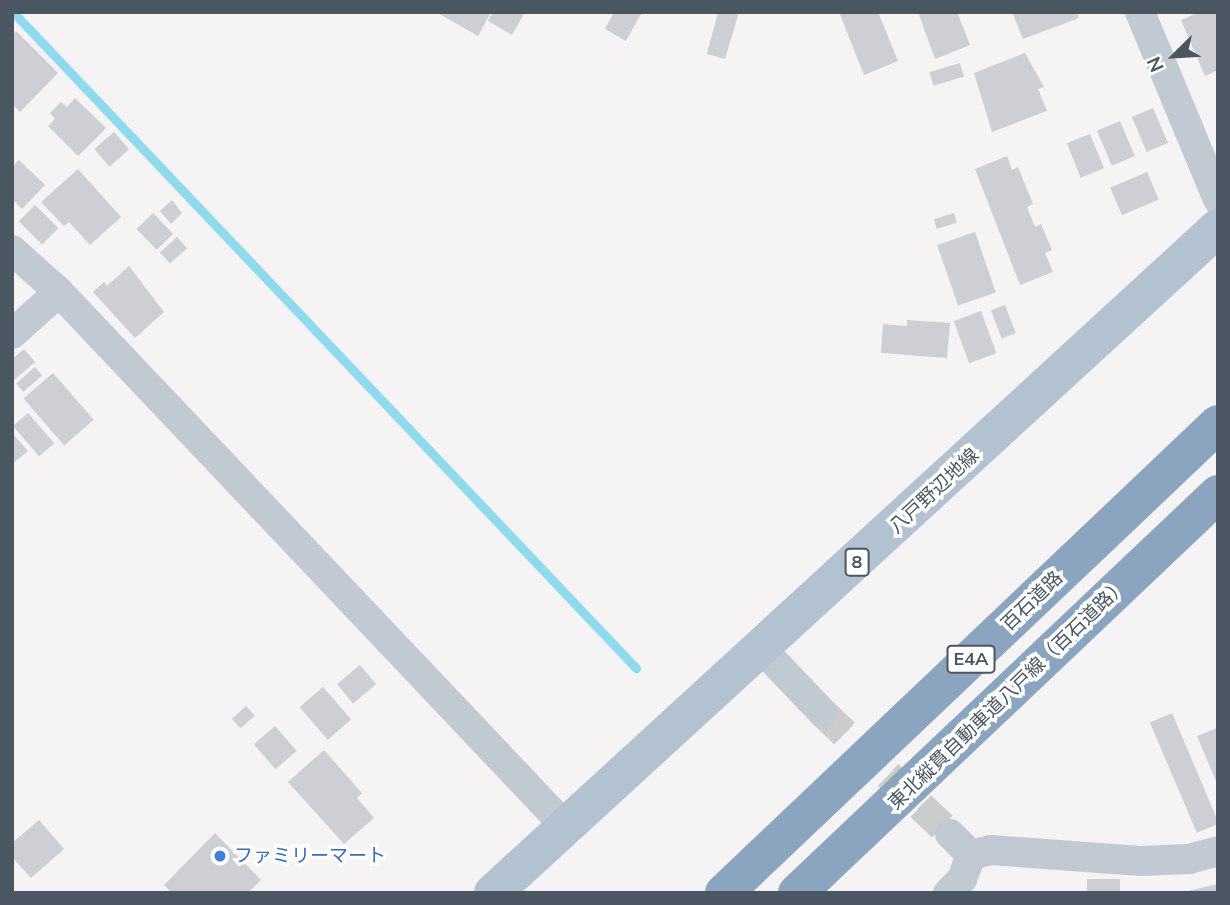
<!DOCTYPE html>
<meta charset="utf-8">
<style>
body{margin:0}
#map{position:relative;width:1230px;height:905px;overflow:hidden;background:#f5f3f3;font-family:Mulish,"Noto Sans JP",sans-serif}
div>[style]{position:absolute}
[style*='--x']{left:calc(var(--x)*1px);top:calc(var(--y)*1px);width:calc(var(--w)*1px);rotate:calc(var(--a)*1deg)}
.stream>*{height:9px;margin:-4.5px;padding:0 4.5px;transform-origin:4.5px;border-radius:4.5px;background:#90daee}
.building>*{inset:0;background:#cdcfd5;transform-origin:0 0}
.minor-tunnel>*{height:30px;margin-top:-15px;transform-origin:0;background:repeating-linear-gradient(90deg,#caccce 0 30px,transparent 0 45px)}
.minor>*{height:30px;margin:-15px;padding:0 15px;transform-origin:15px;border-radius:15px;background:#c1cad2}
.primary>*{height:38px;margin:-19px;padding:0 19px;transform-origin:19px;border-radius:19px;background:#b3c2d1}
.motorway>*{height:38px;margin:-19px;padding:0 19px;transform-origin:19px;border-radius:19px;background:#8ba5c1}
.dots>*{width:19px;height:19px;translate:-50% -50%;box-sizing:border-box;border:4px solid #fff;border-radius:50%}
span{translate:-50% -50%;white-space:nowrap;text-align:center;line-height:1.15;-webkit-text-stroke:7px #fff;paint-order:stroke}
.shield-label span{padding:2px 5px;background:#fff;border:2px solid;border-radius:5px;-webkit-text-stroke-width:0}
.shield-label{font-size:18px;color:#4a5661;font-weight:700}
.street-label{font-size:19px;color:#4a5661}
.shop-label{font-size:19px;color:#366cbe}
.left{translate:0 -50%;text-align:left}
.frame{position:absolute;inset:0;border:14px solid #4a5661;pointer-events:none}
.north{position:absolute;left:1139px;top:21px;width:70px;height:70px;-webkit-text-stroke:5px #fff;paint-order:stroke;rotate:246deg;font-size:19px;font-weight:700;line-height:28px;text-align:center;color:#4a5661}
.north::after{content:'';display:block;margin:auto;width:24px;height:32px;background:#4a5661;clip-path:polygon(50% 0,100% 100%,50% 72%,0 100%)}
</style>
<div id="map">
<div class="stream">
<i style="--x:13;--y:12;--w:905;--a:46.48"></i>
</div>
<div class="building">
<i style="clip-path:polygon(436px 12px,491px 12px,478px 36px)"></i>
<i style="clip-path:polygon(493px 12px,525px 12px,512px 35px,488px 21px)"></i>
<i style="clip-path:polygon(614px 12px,642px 12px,626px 41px,605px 29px)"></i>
<i style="clip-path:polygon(718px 12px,739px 12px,725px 59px,707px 54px)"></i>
<i style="clip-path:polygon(839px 12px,878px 12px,898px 61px,864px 75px)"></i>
<i style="clip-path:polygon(918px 12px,957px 12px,970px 45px,935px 59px)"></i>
<i style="clip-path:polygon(1012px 12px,1077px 12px,1079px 18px,1023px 39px)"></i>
<i style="clip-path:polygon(1200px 12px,1218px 12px,1218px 70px,1205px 76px,1181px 20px)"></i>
<i style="clip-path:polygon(16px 31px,58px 73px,20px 112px,12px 104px,12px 35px)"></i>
<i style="clip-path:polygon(1025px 53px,1044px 87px,1038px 89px,1047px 111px,992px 132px,974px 73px)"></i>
<i style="left:960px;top:63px;width:14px;height:32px;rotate:73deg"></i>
<i style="clip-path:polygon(75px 98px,106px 128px,78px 156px,48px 126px,55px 119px,50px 113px,61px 102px,67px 107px)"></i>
<i style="left:1153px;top:108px;width:38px;height:23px;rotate:67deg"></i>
<i style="left:1120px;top:121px;width:38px;height:25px;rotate:67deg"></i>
<i style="left:114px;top:132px;width:23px;height:26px;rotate:49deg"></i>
<i style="left:1090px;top:134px;width:37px;height:25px;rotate:68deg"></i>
<i style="clip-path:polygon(1007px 156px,1012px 170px,1018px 167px,1033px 204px,1027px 207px,1035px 227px,1041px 224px,1052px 250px,1045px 253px,1053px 272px,1020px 285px,975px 169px)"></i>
<i style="clip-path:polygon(19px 160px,45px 185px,22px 209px,12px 199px,12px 167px)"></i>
<i style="clip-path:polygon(78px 169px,121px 217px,90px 245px,69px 222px,64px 226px,41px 202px)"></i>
<i style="left:1147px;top:172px;width:30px;height:40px;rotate:67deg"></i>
<i style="clip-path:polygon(172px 200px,182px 213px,171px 224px,160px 211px)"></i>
<i style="left:35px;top:205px;width:33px;height:23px;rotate:45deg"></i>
<i style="left:153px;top:213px;width:29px;height:23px;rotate:46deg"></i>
<i style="left:954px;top:213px;width:10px;height:21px;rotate:73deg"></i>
<i style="left:975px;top:232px;width:64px;height:40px;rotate:71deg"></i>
<i style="left:177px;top:237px;width:15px;height:23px;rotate:48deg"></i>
<i style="clip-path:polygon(129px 266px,164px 312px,135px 338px,93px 292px,104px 282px,107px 286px)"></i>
<i style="left:1005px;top:305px;width:30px;height:15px;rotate:69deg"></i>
<i style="left:981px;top:311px;width:45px;height:29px;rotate:70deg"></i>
<i style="clip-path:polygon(907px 320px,950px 323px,947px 358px,881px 353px,883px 324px,907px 326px)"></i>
<i style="clip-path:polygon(24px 349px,35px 362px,12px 382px,12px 359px)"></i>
<i style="left:35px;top:367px;width:11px;height:25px;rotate:49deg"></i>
<i style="left:53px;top:373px;width:62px;height:39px;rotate:49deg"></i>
<i style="left:28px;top:413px;width:40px;height:20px;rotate:49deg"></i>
<i style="clip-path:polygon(12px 433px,28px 451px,12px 464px)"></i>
<i style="left:360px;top:665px;width:25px;height:30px;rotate:50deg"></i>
<i style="left:323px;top:687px;width:43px;height:31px;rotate:49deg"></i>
<i style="left:246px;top:706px;width:13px;height:19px;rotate:48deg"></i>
<i style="left:1172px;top:713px;width:120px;height:24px;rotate:67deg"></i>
<i style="left:275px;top:726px;width:33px;height:28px;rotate:49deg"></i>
<i style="clip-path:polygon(1217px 728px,1218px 730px,1218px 786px,1197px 736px)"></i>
<i style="clip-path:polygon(324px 750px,362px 793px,357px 798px,374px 818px,344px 844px,288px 782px)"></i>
<i style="clip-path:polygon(39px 820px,64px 849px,31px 878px,12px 857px,12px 843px)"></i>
<i style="clip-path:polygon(215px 833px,261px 880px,248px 893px,172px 893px,164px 885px)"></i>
<i style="left:1087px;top:879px;width:33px;height:14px"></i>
<i style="clip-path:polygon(1218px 884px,1218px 893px,1184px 893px,1183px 892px)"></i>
</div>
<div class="minor-tunnel">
<i style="--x:823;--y:713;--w:175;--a:43.6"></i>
</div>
<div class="minor">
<i style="--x:1140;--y:12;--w:203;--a:67.4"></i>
<i style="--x:12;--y:250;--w:63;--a:41.8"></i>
<i style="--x:59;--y:292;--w:737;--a:46.54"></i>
<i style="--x:12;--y:334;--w:63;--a:-41.8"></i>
<i style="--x:762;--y:649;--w:88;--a:46.4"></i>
<i style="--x:950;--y:834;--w:30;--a:45"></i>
<i style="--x:971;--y:855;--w:21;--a:-14"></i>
<i style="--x:991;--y:850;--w:150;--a:4.2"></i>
<i style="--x:1141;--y:861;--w:48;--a:-2.4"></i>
<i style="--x:1189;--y:859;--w:30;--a:-15"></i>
<i style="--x:948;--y:893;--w:20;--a:-45"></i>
<i style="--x:962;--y:879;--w:26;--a:-69"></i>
</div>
<div class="primary">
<i style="--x:493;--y:893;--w:984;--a:-42.53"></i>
</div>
<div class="motorway">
<i style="--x:724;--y:893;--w:681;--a:-43.51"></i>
<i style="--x:797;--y:893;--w:580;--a:-43.46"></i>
</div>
<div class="dots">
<i style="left:220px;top:856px;background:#3f7fe0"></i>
</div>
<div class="shield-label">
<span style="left:857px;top:562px">8</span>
<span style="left:971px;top:659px">E4A</span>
</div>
<div class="street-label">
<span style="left:934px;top:491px;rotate:-43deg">八戸野辺地線</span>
<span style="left:1032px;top:601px;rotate:-44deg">百石道路</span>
<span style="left:1008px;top:694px;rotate:-44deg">東北縦貫自動車道八戸線（百石道路）</span>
</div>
<div class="shop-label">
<span class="left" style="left:234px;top:856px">ファミリーマート</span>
</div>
<div class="frame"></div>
<div class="north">N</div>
</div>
